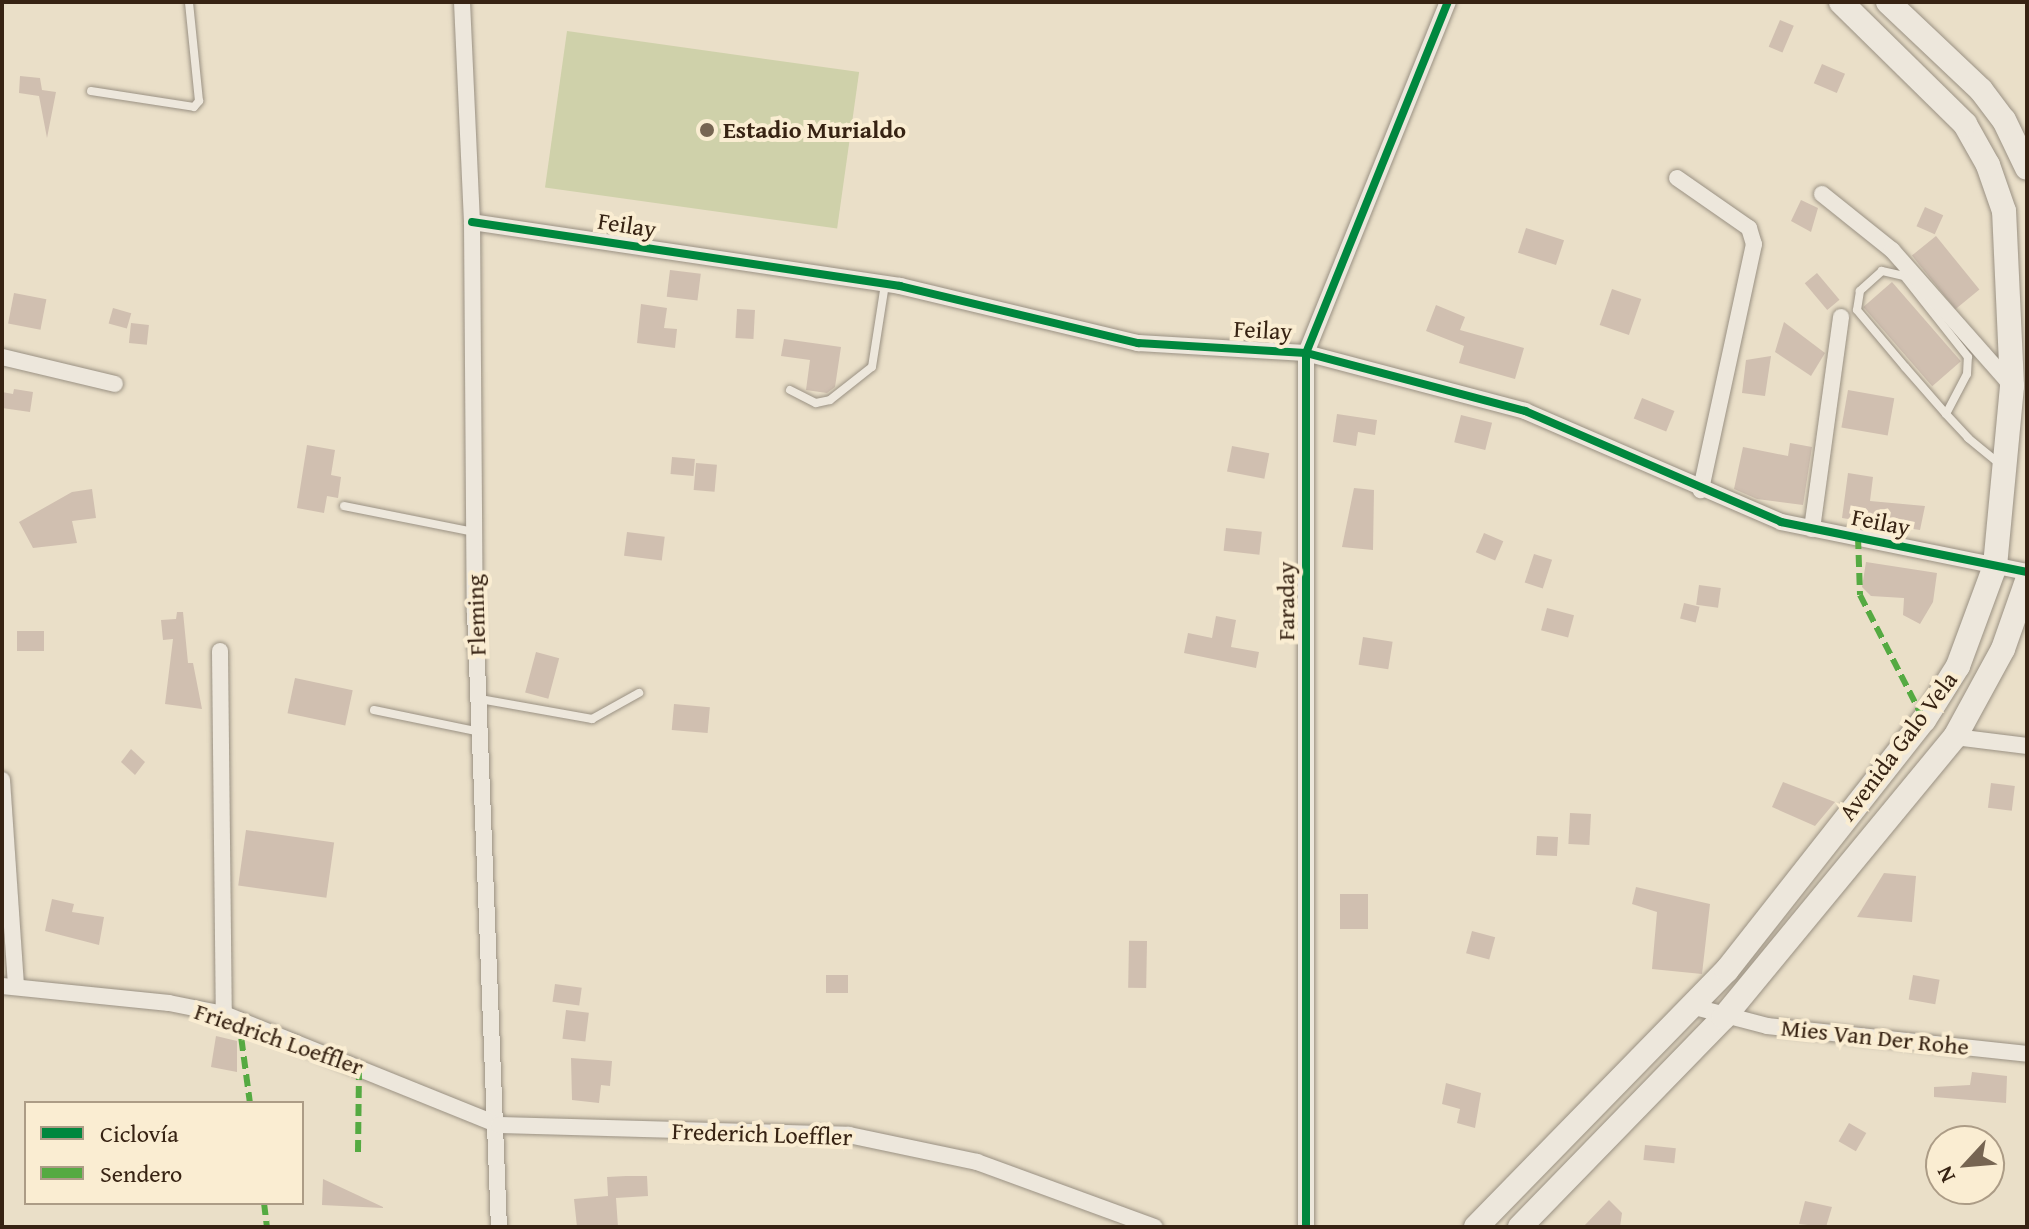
<!DOCTYPE html>
<meta charset="utf-8">
<style>
body{margin:0}
#map{position:relative;width:2029px;height:1229px;overflow:hidden;background:#eadfc8;font-family:"Gentium Book Plus",serif}
div>[style]{position:absolute}
[style*='--x']{left:calc(var(--x)*1px);top:calc(var(--y)*1px);width:calc(var(--w)*1px);rotate:calc(var(--a)*1deg)}
.green>*{inset:0;background:#cfd1aa;transform-origin:0 0}
.building>*{inset:0;background:#d0bfb0;transform-origin:0 0}
.roads{filter:drop-shadow(0 0 2px #9a9183) drop-shadow(0 0 2px #9a9183)}
.lane>*{height:8px;margin:-4px;padding:0 4px;transform-origin:4px;border-radius:4px;background:#ede7dc}
.street>*{height:16px;margin:-8px;padding:0 8px;transform-origin:8px;border-radius:8px;background:#ede7dc}
.secondary>*{height:24px;margin:-12px;padding:0 12px;transform-origin:12px;border-radius:12px;background:#ede7dc}
.quiet>*{height:6px;margin-top:-3px;transform-origin:0;background:repeating-linear-gradient(90deg,#55aa42 0 12px,transparent 0 18px)}
.cycleway>*{height:8px;margin:-4px;padding:0 4px;transform-origin:4px;border-radius:4px;background:#00873e}
.dots>*{width:22px;height:22px;translate:-50% -50%;box-sizing:border-box;border:4px solid #faedd2;border-radius:50%}
span{translate:-50% -50%;white-space:nowrap;text-align:center;line-height:1.15;-webkit-text-stroke:8px #faedd2;paint-order:stroke}
.poi-label{font-size:24px;color:#372313;font-weight:700}
.left{translate:0 -50%;text-align:left}
.street-label{font-size:24px;color:#372313}
.frame{position:absolute;inset:0;border:4px solid #372313;pointer-events:none}
.legend{position:absolute;left:24px;top:1101px;width:280px;height:104px;box-sizing:border-box;background:#faedd2;border:2px solid #ac9c86;margin:0;padding:10px 14px;list-style:none;font-size:24px;color:#372313}
.legend li{display:flex;align-items:center;gap:16px;height:40px}
.legend b{width:40px;border:2px solid #ac9c86}
.north{position:absolute;left:1925px;top:1125px;width:80px;height:80px;box-sizing:border-box;background:#faedd2;border:2px solid #ac9c86;border-radius:50%;rotate:244deg;font-size:22px;font-weight:700;line-height:32px;text-align:center;color:#372313}
.north::after{content:'';display:block;margin:auto;width:28px;height:36px;background:#766552;clip-path:polygon(50% 0,100% 100%,50% 72%,0 100%)}
</style>
<div id="map">
<div class="green">
<i style="left:567px;top:31px;width:295px;height:158px;rotate:8deg"></i>
</div>
<div class="building">
<i style="left:1780px;top:20px;width:15px;height:29px;rotate:23deg"></i>
<i style="left:1822px;top:64px;width:25px;height:21px;rotate:23deg"></i>
<i style="clip-path:polygon(20px 76px,40px 78px,42px 90px,56px 92px,47px 138px,39px 96px,19px 93px)"></i>
<i style="clip-path:polygon(1801px 200px,1818px 208px,1811px 232px,1791px 221px)"></i>
<i style="left:1925px;top:207px;width:20px;height:21px;rotate:24deg"></i>
<i style="left:1526px;top:228px;width:40px;height:26px;rotate:18deg"></i>
<i style="left:1936px;top:236px;width:69px;height:31px;rotate:51deg"></i>
<i style="left:670px;top:270px;width:31px;height:27px;rotate:7deg"></i>
<i style="left:1817px;top:273px;width:35px;height:16px;rotate:50deg"></i>
<i style="left:1892px;top:282px;width:105px;height:38px;rotate:49deg"></i>
<i style="left:1612px;top:289px;width:31px;height:38px;rotate:19deg"></i>
<i style="left:14px;top:293px;width:33px;height:31px;rotate:11deg"></i>
<i style="clip-path:polygon(641px 304px,667px 308px,664px 328px,677px 329px,675px 348px,637px 343px)"></i>
<i style="clip-path:polygon(1436px 305px,1465px 317px,1460px 330px,1524px 348px,1515px 379px,1459px 363px,1464px 346px,1426px 331px)"></i>
<i style="left:113px;top:308px;width:19px;height:16px;rotate:16deg"></i>
<i style="left:737px;top:309px;width:18px;height:29px;rotate:3deg"></i>
<i style="clip-path:polygon(1784px 322px,1825px 353px,1811px 376px,1775px 352px)"></i>
<i style="left:131px;top:323px;width:18px;height:20px;rotate:6deg"></i>
<i style="clip-path:polygon(784px 339px,841px 347px,835px 387px,827px 393px,806px 390px,810px 360px,781px 356px)"></i>
<i style="clip-path:polygon(1771px 356px,1765px 396px,1742px 393px,1746px 360px)"></i>
<i style="clip-path:polygon(14px 389px,33px 392px,30px 412px,2px 408px,2px 392px,13px 394px)"></i>
<i style="left:1848px;top:390px;width:47px;height:38px;rotate:10deg"></i>
<i style="left:1642px;top:398px;width:35px;height:22px;rotate:22deg"></i>
<i style="clip-path:polygon(1337px 414px,1377px 420px,1375px 435px,1358px 432px,1356px 446px,1333px 442px)"></i>
<i style="left:1461px;top:415px;width:32px;height:28px;rotate:14deg"></i>
<i style="clip-path:polygon(1790px 443px,1812px 447px,1803px 505px,1757px 499px,1734px 489px,1743px 447px,1788px 456px)"></i>
<i style="clip-path:polygon(307px 445px,335px 450px,331px 475px,341px 477px,338px 498px,327px 496px,324px 513px,297px 508px)"></i>
<i style="left:1232px;top:446px;width:38px;height:26px;rotate:11deg"></i>
<i style="left:672px;top:457px;width:23px;height:17px;rotate:5deg"></i>
<i style="left:696px;top:463px;width:21px;height:27px;rotate:5deg"></i>
<i style="clip-path:polygon(1848px 473px,1873px 477px,1870px 501px,1925px 506px,1920px 530px,1842px 518px)"></i>
<i style="clip-path:polygon(1354px 488px,1374px 490px,1373px 550px,1342px 547px)"></i>
<i style="clip-path:polygon(92px 489px,96px 518px,72px 521px,77px 543px,33px 548px,19px 522px,72px 492px)"></i>
<i style="left:1226px;top:528px;width:36px;height:23px;rotate:6deg"></i>
<i style="left:627px;top:532px;width:38px;height:24px;rotate:7deg"></i>
<i style="left:1484px;top:533px;width:21px;height:21px;rotate:23deg"></i>
<i style="left:1534px;top:554px;width:19px;height:30px;rotate:18deg"></i>
<i style="clip-path:polygon(1866px 562px,1937px 573px,1933px 602px,1920px 624px,1903px 615px,1904px 598px,1871px 596px,1862px 587px)"></i>
<i style="left:1699px;top:585px;width:22px;height:20px;rotate:8deg"></i>
<i style="left:1684px;top:603px;width:16px;height:16px;rotate:14deg"></i>
<i style="left:1547px;top:608px;width:28px;height:23px;rotate:15deg"></i>
<i style="clip-path:polygon(177px 612px,183px 612px,188px 663px,193px 663px,202px 709px,165px 704px,173px 639px,163px 640px,161px 620px,176px 619px)"></i>
<i style="clip-path:polygon(1216px 616px,1236px 620px,1231px 647px,1259px 652px,1256px 668px,1184px 653px,1188px 633px,1212px 638px)"></i>
<i style="left:17px;top:631px;width:27px;height:20px"></i>
<i style="left:1363px;top:637px;width:30px;height:28px;rotate:9deg"></i>
<i style="left:536px;top:652px;width:24px;height:42px;rotate:15deg"></i>
<i style="left:295px;top:678px;width:59px;height:36px;rotate:12deg"></i>
<i style="left:674px;top:704px;width:36px;height:26px;rotate:5deg"></i>
<i style="clip-path:polygon(131px 749px,145px 762px,135px 775px,121px 762px)"></i>
<i style="clip-path:polygon(1783px 782px,1835px 802px,1815px 826px,1772px 807px)"></i>
<i style="left:1991px;top:783px;width:24px;height:25px;rotate:7deg"></i>
<i style="left:1570px;top:813px;width:21px;height:31px;rotate:3deg"></i>
<i style="left:246px;top:830px;width:89px;height:56px;rotate:8deg"></i>
<i style="left:1537px;top:836px;width:21px;height:19px;rotate:3deg"></i>
<i style="clip-path:polygon(1884px 873px,1916px 876px,1912px 922px,1857px 917px)"></i>
<i style="clip-path:polygon(1636px 887px,1710px 904px,1702px 974px,1652px 969px,1657px 912px,1632px 904px)"></i>
<i style="left:1340px;top:894px;width:28px;height:35px"></i>
<i style="clip-path:polygon(52px 899px,74px 904px,72px 912px,104px 917px,99px 945px,45px 931px)"></i>
<i style="left:1472px;top:931px;width:24px;height:23px;rotate:15deg"></i>
<i style="left:1147px;top:941px;width:47px;height:18px;rotate:91deg"></i>
<i style="left:826px;top:975px;width:22px;height:18px"></i>
<i style="left:1913px;top:975px;width:27px;height:25px;rotate:10deg"></i>
<i style="left:555px;top:984px;width:27px;height:18px;rotate:8deg"></i>
<i style="left:566px;top:1010px;width:23px;height:29px;rotate:7deg"></i>
<i style="clip-path:polygon(216px 1036px,237px 1041px,237px 1072px,211px 1067px)"></i>
<i style="clip-path:polygon(571px 1058px,612px 1061px,610px 1086px,601px 1085px,599px 1103px,572px 1100px)"></i>
<i style="clip-path:polygon(1972px 1072px,2007px 1076px,2006px 1103px,1934px 1097px,1934px 1087px,1970px 1085px)"></i>
<i style="clip-path:polygon(1446px 1083px,1481px 1093px,1475px 1128px,1457px 1123px,1460px 1109px,1442px 1104px)"></i>
<i style="left:1849px;top:1123px;width:20px;height:21px;rotate:30deg"></i>
<i style="left:1645px;top:1145px;width:31px;height:15px;rotate:6deg"></i>
<i style="clip-path:polygon(626px 1176px,647px 1176px,648px 1196px,616px 1198px,618px 1227px,577px 1227px,574px 1199px,608px 1196px,607px 1177px)"></i>
<i style="clip-path:polygon(323px 1179px,383px 1207px,383px 1208px,322px 1205px)"></i>
<i style="clip-path:polygon(1609px 1200px,1622px 1213px,1620px 1227px,1583px 1227px)"></i>
<i style="clip-path:polygon(1805px 1201px,1832px 1207px,1826px 1227px,1799px 1224px)"></i>
</div>
<div class="roads">
<div class="lane">
<i style="--x:91;--y:91;--w:104;--a:8.8"></i>
<i style="--x:194;--y:107;--w:8;--a:-50"></i>
<i style="--x:199;--y:101;--w:100;--a:-95.8"></i>
<i style="--x:790;--y:390;--w:29;--a:27"></i>
<i style="--x:816;--y:403;--w:14;--a:-12"></i>
<i style="--x:830;--y:400;--w:53;--a:-38.2"></i>
<i style="--x:872;--y:367;--w:84;--a:-81.1"></i>
<i style="--x:1946;--y:414;--w:45;--a:-62.3"></i>
<i style="--x:1967;--y:374;--w:17;--a:-87"></i>
<i style="--x:1968;--y:357;--w:103;--a:-128.3"></i>
<i style="--x:1904;--y:276;--w:23;--a:-167"></i>
<i style="--x:1882;--y:271;--w:30;--a:138"></i>
<i style="--x:1860;--y:291;--w:19;--a:99"></i>
<i style="--x:1857;--y:310;--w:75;--a:49.9"></i>
<i style="--x:1905;--y:367;--w:62;--a:48.9"></i>
<i style="--x:1946;--y:414;--w:33;--a:47"></i>
<i style="--x:1968;--y:438;--w:43;--a:39.3"></i>
<i style="--x:344;--y:506;--w:133;--a:11.3"></i>
<i style="--x:480;--y:699;--w:114;--a:10.1"></i>
<i style="--x:592;--y:719;--w:54;--a:-29"></i>
<i style="--x:374;--y:710;--w:108;--a:11.7"></i>
</div>
<div class="street">
<i style="--x:462;--y:2;--w:220;--a:87.4"></i>
<i style="--x:472;--y:222;--w:390;--a:89.6"></i>
<i style="--x:475;--y:612;--w:615;--a:87.77"></i>
<i style="--x:1677;--y:178;--w:88;--a:34.8"></i>
<i style="--x:1749;--y:228;--w:17;--a:73"></i>
<i style="--x:1754;--y:244;--w:252;--a:102.2"></i>
<i style="--x:1822;--y:194;--w:90;--a:38.7"></i>
<i style="--x:1892;--y:250;--w:181;--a:48.6"></i>
<i style="--x:472;--y:222;--w:433;--a:8.5"></i>
<i style="--x:900;--y:286;--w:245;--a:13.5"></i>
<i style="--x:1138;--y:343;--w:168;--a:3.4"></i>
<i style="--x:1306;--y:353;--w:227;--a:14.8"></i>
<i style="--x:1525;--y:411;--w:279;--a:23.4"></i>
<i style="--x:1781;--y:522;--w:251;--a:11.5"></i>
<i style="--x:2;--y:357;--w:116;--a:13.4"></i>
<i style="--x:1812;--y:529;--w:214;--a:-82.2"></i>
<i style="--x:220;--y:651;--w:363;--a:89.4"></i>
<i style="--x:1955;--y:737;--w:73;--a:7.1"></i>
<i style="--x:2;--y:780;--w:207;--a:86.1"></i>
<i style="--x:2;--y:986;--w:168;--a:5.8"></i>
<i style="--x:169;--y:1003;--w:56;--a:11.3"></i>
<i style="--x:224;--y:1014;--w:297;--a:22"></i>
<i style="--x:499;--y:1125;--w:350;--a:1.6"></i>
<i style="--x:849;--y:1135;--w:131;--a:11.9"></i>
<i style="--x:977;--y:1162;--w:189;--a:20.1"></i>
<i style="--x:1691;--y:1006;--w:79;--a:14.7"></i>
<i style="--x:1767;--y:1026;--w:262;--a:6.1"></i>
<i style="--x:1306;--y:1227;--w:874;--a:-90"></i>
<i style="--x:1306;--y:353;--w:379;--a:-68"></i>
</div>
<div class="secondary">
<i style="--x:1888;--y:2;--w:128;--a:43.4"></i>
<i style="--x:1981;--y:90;--w:38;--a:53"></i>
<i style="--x:2004;--y:120;--w:53;--a:64.4"></i>
<i style="--x:1476;--y:1227;--w:359;--a:-45.7"></i>
<i style="--x:1727;--y:970;--w:318;--a:-51.8"></i>
<i style="--x:1924;--y:720;--w:64;--a:-57.8"></i>
<i style="--x:1958;--y:666;--w:107;--a:-69.7"></i>
<i style="--x:1995;--y:566;--w:181;--a:-84.6"></i>
<i style="--x:2012;--y:386;--w:175;--a:-92.6"></i>
<i style="--x:2004;--y:211;--w:49;--a:-109.2"></i>
<i style="--x:1988;--y:165;--w:47;--a:-119.3"></i>
<i style="--x:1965;--y:124;--w:174;--a:-135.5"></i>
<i style="--x:1520;--y:1227;--w:293;--a:-45.8"></i>
<i style="--x:1724;--y:1017;--w:363;--a:-50.5"></i>
<i style="--x:1955;--y:737;--w:100;--a:-61.4"></i>
<i style="--x:2003;--y:649;--w:72;--a:-70.6"></i>
</div>
</div>
<div class="quiet">
<i style="--x:1858;--y:537;--w:58;--a:88"></i>
<i style="--x:1860;--y:595;--w:140;--a:62.9"></i>
<i style="--x:239;--y:1021;--w:83;--a:82.4"></i>
<i style="--x:358;--y:1152;--w:86;--a:-89.3"></i>
<i style="--x:264;--y:1203;--w:24;--a:83"></i>
</div>
<div class="cycleway">
<i style="--x:472;--y:222;--w:433;--a:8.5"></i>
<i style="--x:900;--y:286;--w:245;--a:13.5"></i>
<i style="--x:1138;--y:343;--w:168;--a:3.4"></i>
<i style="--x:1306;--y:353;--w:227;--a:14.8"></i>
<i style="--x:1525;--y:411;--w:279;--a:23.4"></i>
<i style="--x:1781;--y:522;--w:251;--a:11.5"></i>
<i style="--x:1306;--y:1227;--w:874;--a:-90"></i>
<i style="--x:1306;--y:353;--w:379;--a:-68"></i>
</div>
<div class="dots">
<i style="left:707px;top:130px;background:#766552"></i>
</div>
<div class="poi-label">
<span class="left" style="left:723px;top:130px">Estadio Murialdo</span>
</div>
<div class="street-label">
<span style="left:627px;top:225px;rotate:9deg">Feilay</span>
<span style="left:1263px;top:330px;rotate:3deg">Feilay</span>
<span style="left:1881px;top:522px;rotate:11deg">Feilay</span>
<span style="left:1286px;top:601px;rotate:-90deg">Faraday</span>
<span style="left:476px;top:615px;rotate:-92deg">Fleming</span>
<span style="left:1898px;top:746px;rotate:-53deg">Avenida Galo Vela</span>
<span style="left:1875px;top:1037px;rotate:6deg">Mies Van Der Rohe</span>
<span style="left:279px;top:1039px;rotate:19deg">Friedrich Loeffler</span>
<span style="left:762px;top:1134px;rotate:2deg">Frederich Loeffler</span>
</div>
<div class="frame"></div>
<ul class="legend">
<li><b style="height:10px;background:#00873e"></b>Ciclovía</li>
<li><b style="height:10px;background:#55aa42"></b>Sendero</li>
</ul>
<div class="north">N</div>
</div>
